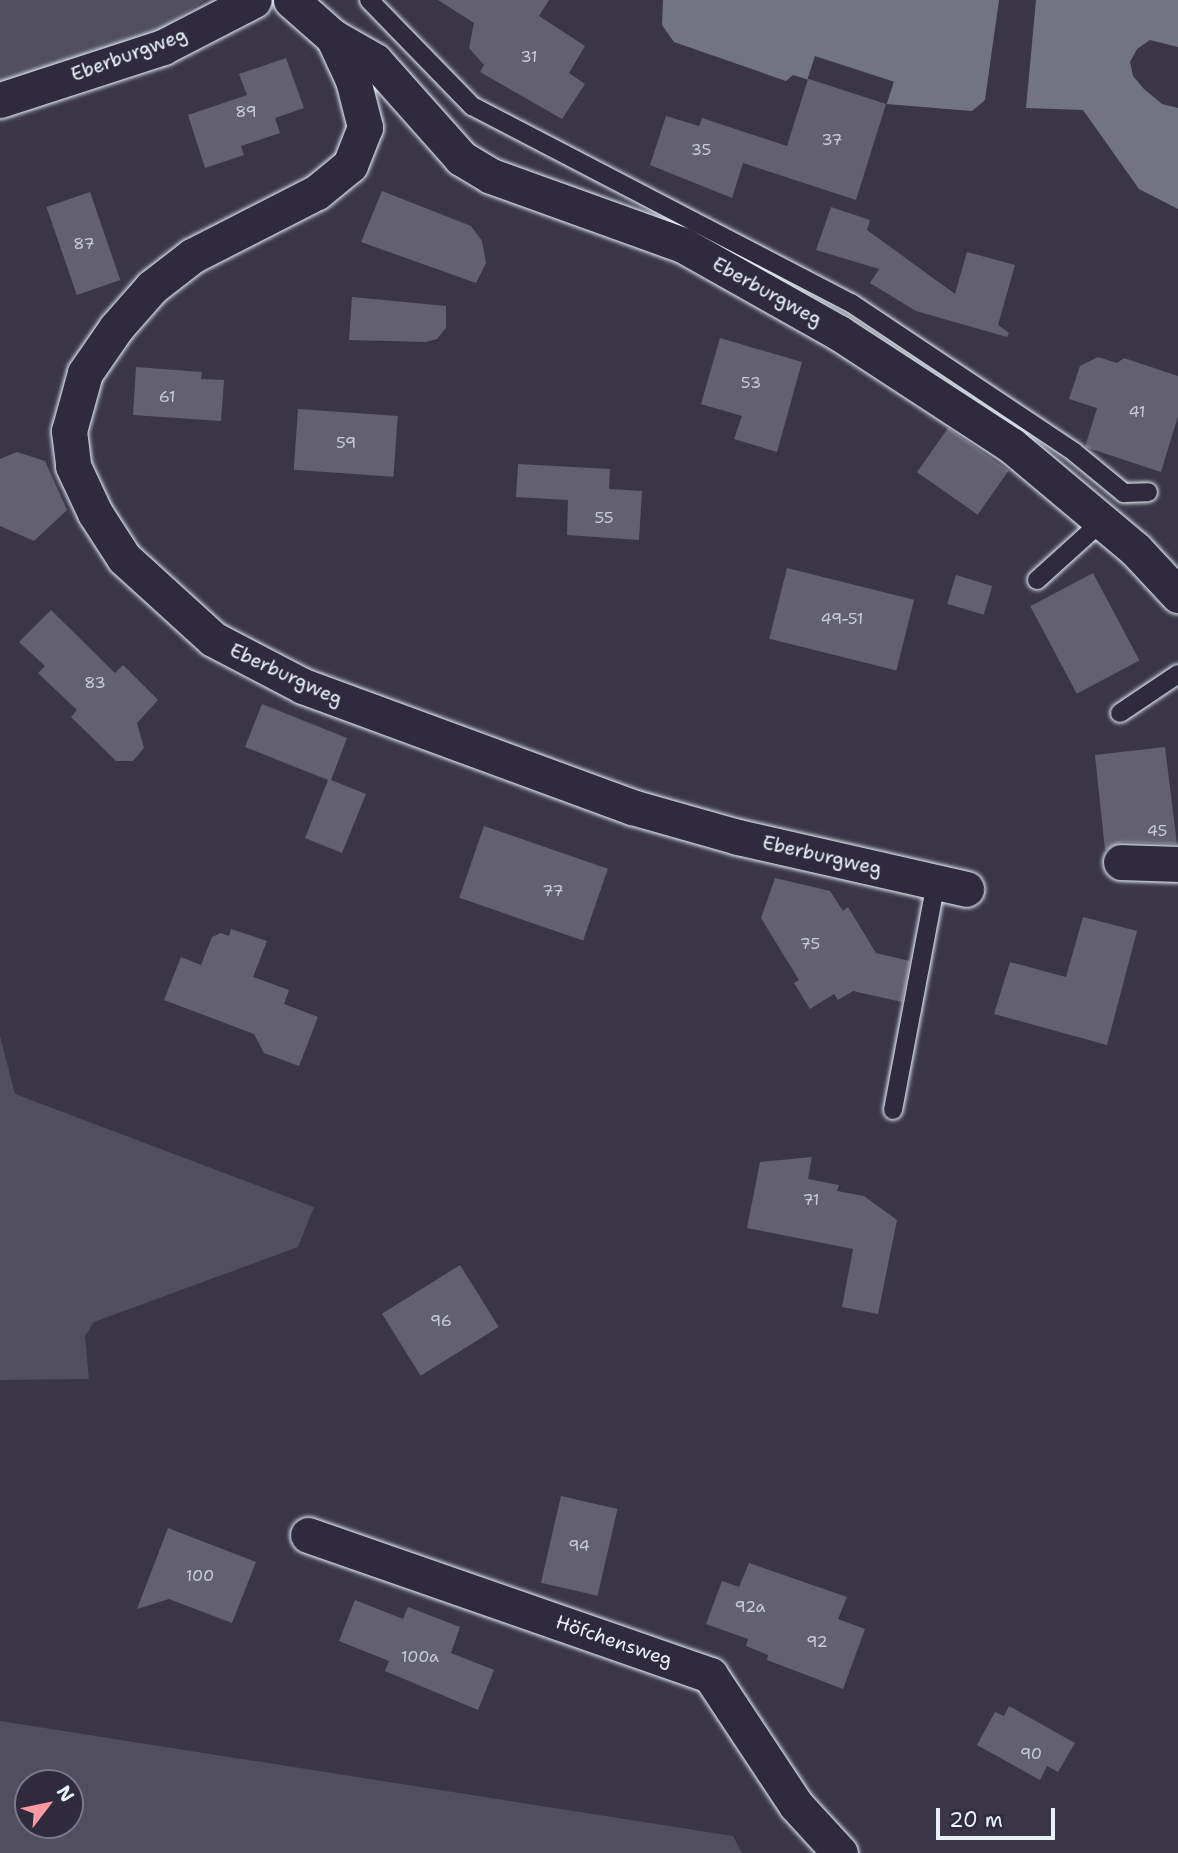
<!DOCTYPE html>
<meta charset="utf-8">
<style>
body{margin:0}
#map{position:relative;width:1178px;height:1853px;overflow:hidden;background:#3a3648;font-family:"Shantell Sans",sans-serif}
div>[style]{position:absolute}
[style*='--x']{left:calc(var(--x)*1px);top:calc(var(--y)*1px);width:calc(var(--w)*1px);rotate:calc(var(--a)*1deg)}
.green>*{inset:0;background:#504e5f}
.water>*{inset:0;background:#737482}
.pier>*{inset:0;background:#3a3648;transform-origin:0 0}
.building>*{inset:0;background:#636171;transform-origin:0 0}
.roads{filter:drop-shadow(0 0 2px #e8f1f8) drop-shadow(0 0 2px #e8f1f8)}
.lane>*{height:18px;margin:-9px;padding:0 9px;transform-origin:9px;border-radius:9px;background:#2f2a3d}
.street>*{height:35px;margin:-17.5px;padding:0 17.5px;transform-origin:17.5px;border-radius:17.5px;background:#2f2a3d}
span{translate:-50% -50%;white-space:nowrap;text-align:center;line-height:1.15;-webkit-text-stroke:6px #2f2a3d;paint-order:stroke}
.number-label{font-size:16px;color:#c7cdd6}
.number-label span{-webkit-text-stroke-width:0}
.street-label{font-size:19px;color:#e8f1f8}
.north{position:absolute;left:14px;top:1769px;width:70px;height:70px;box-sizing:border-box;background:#2f2a3d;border:2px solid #797a88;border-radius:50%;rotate:58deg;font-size:19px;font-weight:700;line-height:28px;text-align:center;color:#e8f1f8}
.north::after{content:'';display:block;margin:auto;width:24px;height:32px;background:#ff9aa2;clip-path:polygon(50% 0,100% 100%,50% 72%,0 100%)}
.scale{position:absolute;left:936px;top:1808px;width:119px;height:32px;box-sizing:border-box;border:4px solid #e8f1f8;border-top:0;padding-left:9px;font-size:21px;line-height:24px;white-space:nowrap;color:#e8f1f8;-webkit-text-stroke:5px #2f2a3d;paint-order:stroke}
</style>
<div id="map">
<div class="green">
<i style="clip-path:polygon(0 0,205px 0,166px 26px,0 98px)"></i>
<i style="clip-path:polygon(0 1036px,15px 1094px,314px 1207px,298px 1247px,94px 1322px,85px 1336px,89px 1379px,0 1380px)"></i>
<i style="clip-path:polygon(evenodd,0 1721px,733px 1836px,742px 1853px,0 1853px,0 1721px,28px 1783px,70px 1783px,70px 1825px,28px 1825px,28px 1783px)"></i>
</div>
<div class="water">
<i style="clip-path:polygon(663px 0,999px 0,985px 100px,972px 111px,886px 104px,793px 75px,786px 81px,674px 42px,662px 25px)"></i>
<i style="clip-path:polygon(1036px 0,1178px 0,1178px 47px,1150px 40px,1137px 49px,1130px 62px,1133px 76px,1144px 89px,1162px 104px,1178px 108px,1178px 209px,1139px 189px,1083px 110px,1026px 108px)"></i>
</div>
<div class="pier">
<i style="left:815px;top:56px;width:83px;height:24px;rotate:18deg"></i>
</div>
<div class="building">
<i style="clip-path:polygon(438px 0,549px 0,539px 16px,585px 46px,569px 73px,585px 84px,562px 119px,480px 72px,484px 65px,469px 48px,474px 23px)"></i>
<i style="clip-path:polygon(286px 58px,304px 108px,275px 118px,280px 133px,241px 146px,244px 155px,205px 168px,188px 115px,247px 95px,239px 74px)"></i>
<i style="clip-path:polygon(808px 79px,886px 104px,856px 200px,743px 163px,732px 198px,650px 165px,666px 116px,699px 126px,702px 118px,787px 146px)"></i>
<i style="clip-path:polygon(382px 191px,471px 226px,482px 241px,486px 263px,476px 283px,361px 242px)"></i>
<i style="left:90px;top:192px;width:93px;height:46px;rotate:71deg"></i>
<i style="clip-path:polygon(831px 207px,870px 220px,867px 230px,955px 294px,967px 252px,1015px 265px,998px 325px,1009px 333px,1007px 337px,916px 311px,870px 283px,879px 269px,816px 250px)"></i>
<i style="clip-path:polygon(352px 297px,446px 306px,446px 328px,437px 339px,426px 342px,349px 340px)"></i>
<i style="clip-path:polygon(720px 338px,802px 362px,777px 452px,734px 439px,742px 416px,701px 404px)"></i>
<i style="clip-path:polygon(1098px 357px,1117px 363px,1124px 358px,1178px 376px,1178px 416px,1161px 472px,1085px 447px,1097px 408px,1069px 399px,1080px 366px)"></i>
<i style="clip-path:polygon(136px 367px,202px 372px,201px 379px,224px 380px,221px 421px,133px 415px)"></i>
<i style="left:298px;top:409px;width:100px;height:61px;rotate:4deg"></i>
<i style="left:948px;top:428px;width:74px;height:54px;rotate:35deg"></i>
<i style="clip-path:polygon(17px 452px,45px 461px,67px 510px,34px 541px,0 526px,0 459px)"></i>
<i style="clip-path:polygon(518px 464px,610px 469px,609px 489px,642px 491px,639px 540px,567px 535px,568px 500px,516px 497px)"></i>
<i style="left:787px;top:568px;width:131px;height:73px;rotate:14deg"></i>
<i style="left:1093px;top:573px;width:99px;height:71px;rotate:62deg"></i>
<i style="left:956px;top:575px;width:38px;height:30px;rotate:17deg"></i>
<i style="clip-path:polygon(51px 610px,115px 673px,123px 665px,158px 700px,137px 723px,144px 748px,133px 761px,116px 761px,71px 717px,77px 710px,38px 673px,45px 666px,19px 642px)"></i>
<i style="clip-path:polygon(262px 704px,347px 738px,331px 780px,366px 794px,342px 853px,305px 838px,328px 780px,245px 747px)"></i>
<i style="clip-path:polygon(1165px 747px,1177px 844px,1122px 842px,1105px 850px,1095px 755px)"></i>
<i style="left:484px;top:826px;width:131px;height:76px;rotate:19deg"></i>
<i style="clip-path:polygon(775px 878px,830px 891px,843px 911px,848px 907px,876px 953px,910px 961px,902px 1002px,853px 991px,838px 1000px,834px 994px,810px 1009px,794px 983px,799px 980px,761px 918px)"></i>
<i style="clip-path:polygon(1083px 917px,1137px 931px,1107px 1045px,994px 1014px,1010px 962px,1066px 977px)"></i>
<i style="clip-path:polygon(231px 929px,267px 941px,253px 977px,289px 990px,284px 1004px,318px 1017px,299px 1066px,264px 1053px,254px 1034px,164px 1000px,181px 957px,201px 965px,212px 937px,221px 933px,229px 936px)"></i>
<i style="clip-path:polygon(812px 1157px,808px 1179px,839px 1185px,837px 1191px,864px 1196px,897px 1220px,878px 1314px,842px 1307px,853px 1249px,747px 1228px,760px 1162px)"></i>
<i style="left:460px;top:1265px;width:73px;height:92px;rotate:58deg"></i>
<i style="left:561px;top:1496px;width:58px;height:89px;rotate:13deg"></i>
<i style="clip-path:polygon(168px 1528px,256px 1562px,232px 1623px,169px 1599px,137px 1609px)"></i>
<i style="clip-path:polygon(749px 1563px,847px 1597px,838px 1619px,865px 1629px,843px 1689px,767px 1660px,768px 1655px,746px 1646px,748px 1639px,706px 1624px,722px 1581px,739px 1587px)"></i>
<i style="clip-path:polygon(355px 1600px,403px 1619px,408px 1607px,460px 1627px,451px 1653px,494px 1670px,478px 1710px,385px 1671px,389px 1661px,339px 1641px)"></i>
<i style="clip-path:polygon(1009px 1706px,1075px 1743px,1058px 1772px,1047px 1766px,1040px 1780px,977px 1745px,995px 1712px,1004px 1716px)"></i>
</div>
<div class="roads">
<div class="lane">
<i style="--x:369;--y:0;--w:148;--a:45.8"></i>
<i style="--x:472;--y:106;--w:427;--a:27.5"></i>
<i style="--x:851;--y:303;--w:268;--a:33.7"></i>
<i style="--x:1074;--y:452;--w:65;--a:39.4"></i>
<i style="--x:1124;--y:493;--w:24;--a:-2"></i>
<i style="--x:1037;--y:580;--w:85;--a:-42.1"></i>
<i style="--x:1120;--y:713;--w:70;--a:-33.9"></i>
<i style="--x:893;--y:1110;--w:232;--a:-79.3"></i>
</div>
<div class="street">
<i style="--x:291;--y:0;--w:56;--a:41.4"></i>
<i style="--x:333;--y:37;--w:47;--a:65.1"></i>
<i style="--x:353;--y:80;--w:49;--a:75.7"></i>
<i style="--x:365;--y:127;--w:41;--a:111.5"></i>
<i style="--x:350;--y:165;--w:43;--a:140.7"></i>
<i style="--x:317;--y:192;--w:140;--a:152.9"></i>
<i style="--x:192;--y:256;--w:51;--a:142.2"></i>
<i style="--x:152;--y:287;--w:55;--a:131.3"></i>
<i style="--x:116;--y:328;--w:55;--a:124.6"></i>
<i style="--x:85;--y:373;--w:60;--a:105.4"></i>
<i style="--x:69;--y:431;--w:35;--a:83"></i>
<i style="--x:73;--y:466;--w:52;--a:64.9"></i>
<i style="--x:95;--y:513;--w:54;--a:57.2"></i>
<i style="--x:124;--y:558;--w:120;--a:42.3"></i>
<i style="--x:213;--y:639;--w:102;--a:27.6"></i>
<i style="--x:303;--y:686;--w:351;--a:20.2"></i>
<i style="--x:632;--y:807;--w:110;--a:15.8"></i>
<i style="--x:738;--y:837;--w:234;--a:12.8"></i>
<i style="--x:333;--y:37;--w:48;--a:29.7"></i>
<i style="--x:375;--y:61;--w:130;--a:48.4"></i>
<i style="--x:461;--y:158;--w:35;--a:31"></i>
<i style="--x:491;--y:176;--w:204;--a:19.8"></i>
<i style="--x:683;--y:245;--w:179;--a:29.4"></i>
<i style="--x:839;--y:333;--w:205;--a:33.1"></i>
<i style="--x:1011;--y:445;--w:163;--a:40"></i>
<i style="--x:1136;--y:550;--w:62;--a:47"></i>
<i style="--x:0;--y:100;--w:171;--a:-18"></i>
<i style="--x:163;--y:47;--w:102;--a:-27.3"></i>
<i style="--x:1121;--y:862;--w:57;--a:2"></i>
<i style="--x:308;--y:1535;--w:426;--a:19.2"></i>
<i style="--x:710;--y:1675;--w:156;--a:56.5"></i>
<i style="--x:796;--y:1805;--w:65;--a:47.5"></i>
</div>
</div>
<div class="number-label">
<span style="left:529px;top:57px">31</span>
<span style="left:246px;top:112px">89</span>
<span style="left:832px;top:140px">37</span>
<span style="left:701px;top:150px">35</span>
<span style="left:84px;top:244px">87</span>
<span style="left:751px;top:383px">53</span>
<span style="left:167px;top:397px">61</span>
<span style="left:1137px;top:412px">41</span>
<span style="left:346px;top:443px">59</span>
<span style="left:604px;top:518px">55</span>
<span style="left:842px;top:619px">49-51</span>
<span style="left:95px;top:683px">83</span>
<span style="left:1157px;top:831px">45</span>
<span style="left:553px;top:891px">77</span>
<span style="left:810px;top:944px">75</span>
<span style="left:811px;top:1200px">71</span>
<span style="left:441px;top:1321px">96</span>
<span style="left:579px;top:1546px">94</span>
<span style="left:200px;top:1576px">100</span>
<span style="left:750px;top:1607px">92a</span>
<span style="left:817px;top:1642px">92</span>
<span style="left:420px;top:1657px">100a</span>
<span style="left:1031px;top:1754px">90</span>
</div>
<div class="street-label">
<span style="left:129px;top:55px;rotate:-20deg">Eberburgweg</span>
<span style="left:767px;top:292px;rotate:29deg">Eberburgweg</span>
<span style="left:286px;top:675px;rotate:25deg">Eberburgweg</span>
<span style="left:822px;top:856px;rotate:13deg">Eberburgweg</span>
<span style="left:614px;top:1641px;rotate:19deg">Höfchensweg</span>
</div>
<div class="north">N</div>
<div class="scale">20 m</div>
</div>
